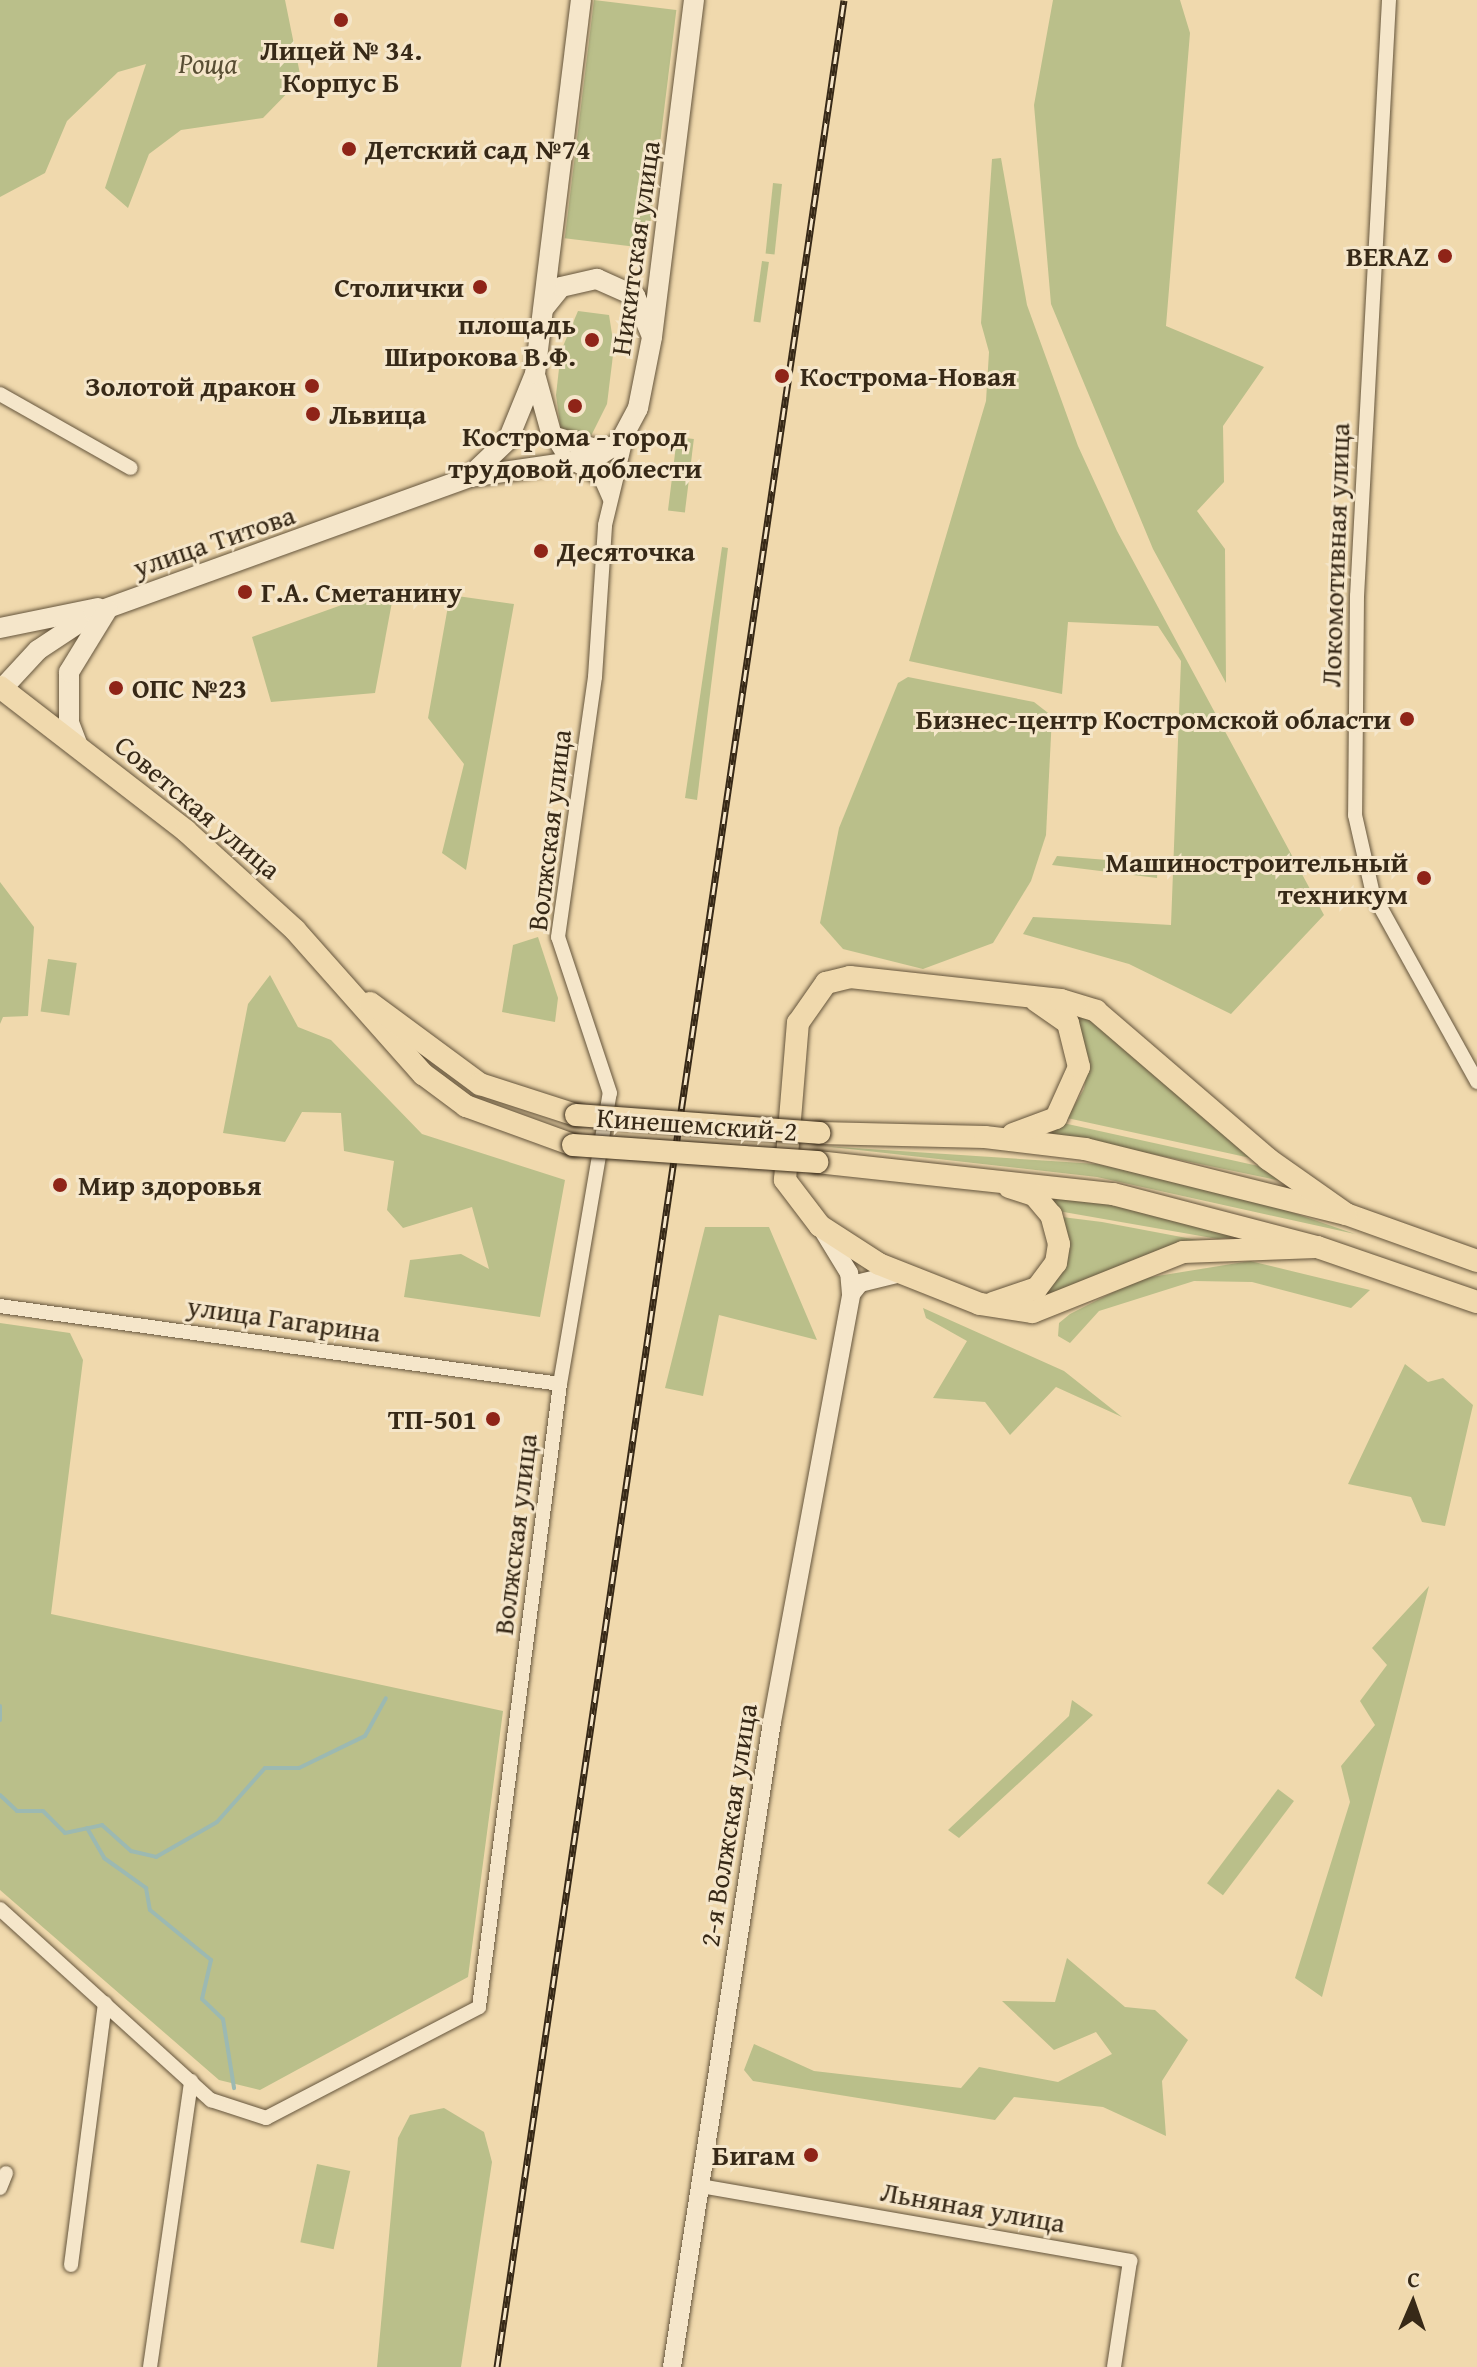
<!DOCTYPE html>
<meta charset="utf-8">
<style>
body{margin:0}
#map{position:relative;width:1477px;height:2367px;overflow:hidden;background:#f0d9ad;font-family:"Gentium Book Plus",serif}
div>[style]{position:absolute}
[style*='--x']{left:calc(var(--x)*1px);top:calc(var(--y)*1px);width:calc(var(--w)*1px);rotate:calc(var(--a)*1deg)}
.green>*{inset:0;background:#babf8a;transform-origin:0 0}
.stream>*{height:4px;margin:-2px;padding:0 2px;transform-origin:2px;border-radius:2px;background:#9cb9b2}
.roads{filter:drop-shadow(0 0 2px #65553c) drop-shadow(0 0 2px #65553c)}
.minor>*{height:14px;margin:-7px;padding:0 7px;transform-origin:7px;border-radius:7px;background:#f5e6ca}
.tertiary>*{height:18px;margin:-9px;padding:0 9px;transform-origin:9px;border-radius:9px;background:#f5e6ca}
.secondary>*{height:20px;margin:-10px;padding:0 10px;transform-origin:10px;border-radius:10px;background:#f5e6ca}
.primary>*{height:22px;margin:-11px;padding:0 11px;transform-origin:11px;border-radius:11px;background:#f0d9ad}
.rail>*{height:7px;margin-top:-3.5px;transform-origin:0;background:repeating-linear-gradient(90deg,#f5e6ca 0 12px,#372917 0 24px);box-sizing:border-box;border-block:2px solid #372917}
.bridges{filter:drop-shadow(0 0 2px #372917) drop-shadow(0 0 2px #372917)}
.primary-bridge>*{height:22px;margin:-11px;padding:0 11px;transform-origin:11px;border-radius:11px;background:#f0d9ad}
.dots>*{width:22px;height:22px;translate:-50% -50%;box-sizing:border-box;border:4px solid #f5e6ca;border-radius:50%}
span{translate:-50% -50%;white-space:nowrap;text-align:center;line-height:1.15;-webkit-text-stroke:6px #f5e6ca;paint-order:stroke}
.poi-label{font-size:28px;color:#372917;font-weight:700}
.left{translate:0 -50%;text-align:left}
.right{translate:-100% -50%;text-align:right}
.park-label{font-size:28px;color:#584e34;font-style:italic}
.street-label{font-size:28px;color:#372917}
.north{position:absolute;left:1373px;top:2263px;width:80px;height:80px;-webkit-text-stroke:6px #f5e6ca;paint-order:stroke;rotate:2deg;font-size:22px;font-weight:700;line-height:32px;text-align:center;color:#372917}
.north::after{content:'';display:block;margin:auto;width:28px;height:36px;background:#372917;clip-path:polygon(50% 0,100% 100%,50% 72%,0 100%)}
</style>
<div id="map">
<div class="green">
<i style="clip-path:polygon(0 0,285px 0,301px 79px,263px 118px,181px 130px,149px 154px,128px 208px,105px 188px,146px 64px,118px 72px,67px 121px,45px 173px,0 197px)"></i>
<i style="left:594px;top:0;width:83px;height:240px;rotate:7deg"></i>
<i style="clip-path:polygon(1053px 0,1180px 0,1190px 33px,1166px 326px,1264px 367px,1223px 426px,1224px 482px,1197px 511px,1225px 549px,1226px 683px,1153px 549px,1051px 304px,1034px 105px)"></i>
<i style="clip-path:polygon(1001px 158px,1027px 305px,1078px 446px,1117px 531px,1324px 915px,1231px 1014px,1129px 964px,1023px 934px,1033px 917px,1171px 925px,1181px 661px,1158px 626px,1068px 622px,1062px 694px,909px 661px,986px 401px,989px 352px,981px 323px,992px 159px)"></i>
<i style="left:773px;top:183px;width:9px;height:71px;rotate:6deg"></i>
<i style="left:762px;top:261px;width:7px;height:61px;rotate:8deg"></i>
<i style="clip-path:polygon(578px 311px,609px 315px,614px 347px,607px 404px,590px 438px,561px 432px,556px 395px,561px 351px)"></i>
<i style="left:677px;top:437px;width:17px;height:74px;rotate:7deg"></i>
<i style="clip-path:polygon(722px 547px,728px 548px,697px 800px,685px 798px)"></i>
<i style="clip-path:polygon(395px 586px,375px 693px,271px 702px,252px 637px)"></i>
<i style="clip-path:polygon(450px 595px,514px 604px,466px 870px,442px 853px,464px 764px,428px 718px)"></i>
<i style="clip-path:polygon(908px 677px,1034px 702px,1052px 716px,1046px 835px,1031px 881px,993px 943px,923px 969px,843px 949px,820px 923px,839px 828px,898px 683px)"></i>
<i style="clip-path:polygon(1057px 856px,1158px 864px,1157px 878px,1052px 865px)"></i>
<i style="clip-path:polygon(0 882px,34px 927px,28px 1016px,3px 1017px,0 1024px)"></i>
<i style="clip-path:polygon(538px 937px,558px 998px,555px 1022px,502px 1012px,513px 945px)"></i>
<i style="left:48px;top:959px;width:29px;height:53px;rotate:8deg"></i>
<i style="clip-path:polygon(270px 975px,298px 1027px,331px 1040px,422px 1134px,565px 1180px,540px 1317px,404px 1297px,410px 1260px,461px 1254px,489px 1269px,472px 1207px,403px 1228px,387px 1210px,394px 1161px,344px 1151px,341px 1113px,302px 1112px,285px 1142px,223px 1133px,248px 1004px)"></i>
<i style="clip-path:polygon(1069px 1009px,1091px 1017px,1255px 1159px,1067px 1118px,1084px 1089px,1089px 1059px)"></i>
<i style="clip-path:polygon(1063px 1123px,1263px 1167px,1281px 1181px,1051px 1133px)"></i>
<i style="clip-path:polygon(823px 1146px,1097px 1164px,1253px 1199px,1355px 1234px,1097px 1177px)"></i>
<i style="clip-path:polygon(1046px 1191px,1253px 1234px,1218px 1239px,1058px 1211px)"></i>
<i style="clip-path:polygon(1062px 1217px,1102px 1222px,1208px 1242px,1031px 1302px)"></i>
<i style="clip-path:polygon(705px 1227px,769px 1227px,817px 1340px,719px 1315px,703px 1396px,665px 1388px)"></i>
<i style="clip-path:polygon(1250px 1261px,1370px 1290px,1351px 1308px,1252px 1282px,1194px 1281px,1099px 1311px,1070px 1343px,1058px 1336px,1059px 1323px,1070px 1314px,1139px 1279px)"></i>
<i style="clip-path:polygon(923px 1308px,1064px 1371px,1122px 1417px,1056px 1387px,1010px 1435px,985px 1402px,933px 1398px,967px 1341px,926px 1318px)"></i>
<i style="clip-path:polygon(0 1323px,70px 1333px,83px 1360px,51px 1614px,503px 1711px,468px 1977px,260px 2090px,219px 2080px,0 1890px)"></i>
<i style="clip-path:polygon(1405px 1364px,1428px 1382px,1443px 1378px,1473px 1405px,1445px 1526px,1422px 1522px,1411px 1497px,1348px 1484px)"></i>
<i style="clip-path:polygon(1429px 1586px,1393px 1726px,1322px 1997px,1295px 1978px,1350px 1802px,1341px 1766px,1375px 1725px,1360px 1701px,1387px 1665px,1372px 1648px)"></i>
<i style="clip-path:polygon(1072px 1700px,1093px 1715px,959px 1838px,948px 1830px,1069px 1716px)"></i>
<i style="left:1278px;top:1789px;width:20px;height:118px;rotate:37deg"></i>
<i style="clip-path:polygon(1067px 1958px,1125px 2007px,1155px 2010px,1188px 2040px,1162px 2081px,1166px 2136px,1103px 2107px,1014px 2097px,995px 2120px,753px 2081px,744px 2070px,754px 2044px,814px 2071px,961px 2088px,979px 2067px,1058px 2082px,1112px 2054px,1096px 2032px,1054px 2050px,1002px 2001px,1055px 2002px)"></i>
<i style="clip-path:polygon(444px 2108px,484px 2132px,492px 2162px,461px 2367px,377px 2367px,398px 2138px,410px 2115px)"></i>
<i style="left:317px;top:2164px;width:34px;height:80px;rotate:12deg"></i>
</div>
<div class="stream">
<i style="--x:0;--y:1706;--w:14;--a:90"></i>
<i style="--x:0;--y:1795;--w:23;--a:43"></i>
<i style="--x:17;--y:1811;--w:26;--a:0"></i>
<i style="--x:43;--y:1811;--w:31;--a:45"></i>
<i style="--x:65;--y:1833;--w:38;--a:-12"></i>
<i style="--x:102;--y:1825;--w:39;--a:42"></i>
<i style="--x:131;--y:1851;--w:26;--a:13"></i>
<i style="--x:156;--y:1857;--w:70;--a:-29.8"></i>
<i style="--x:217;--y:1822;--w:72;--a:-48.4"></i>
<i style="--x:265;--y:1768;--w:34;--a:0"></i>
<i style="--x:299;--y:1768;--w:73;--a:-25.9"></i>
<i style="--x:365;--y:1736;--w:43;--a:-61.1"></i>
<i style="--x:87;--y:1828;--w:34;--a:60"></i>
<i style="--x:104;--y:1858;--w:52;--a:35.5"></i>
<i style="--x:146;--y:1888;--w:22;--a:80"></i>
<i style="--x:150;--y:1910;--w:79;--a:39.3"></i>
<i style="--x:211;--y:1960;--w:40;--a:103"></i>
<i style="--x:202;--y:1999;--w:29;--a:44"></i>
<i style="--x:223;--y:2019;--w:70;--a:80.9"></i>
</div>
<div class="roads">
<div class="minor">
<i style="--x:1389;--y:0;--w:597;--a:93.07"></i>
<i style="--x:1357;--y:596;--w:219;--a:90.5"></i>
<i style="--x:1355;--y:815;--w:81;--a:77.2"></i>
<i style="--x:1373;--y:894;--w:215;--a:61"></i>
<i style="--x:0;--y:394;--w:150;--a:29.5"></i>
<i style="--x:552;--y:436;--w:28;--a:58"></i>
<i style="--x:567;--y:460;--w:39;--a:29"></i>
<i style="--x:601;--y:479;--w:22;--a:66"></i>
<i style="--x:0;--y:1306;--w:565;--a:7.93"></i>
<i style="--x:0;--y:1909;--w:285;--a:42.2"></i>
<i style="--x:211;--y:2100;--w:58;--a:18.1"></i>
<i style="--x:266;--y:2118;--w:240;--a:-27.5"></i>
<i style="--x:479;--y:2007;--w:628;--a:-82.59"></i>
<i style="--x:560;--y:1384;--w:295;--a:-80.3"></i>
<i style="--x:610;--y:1093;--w:164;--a:-108.4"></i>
<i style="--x:558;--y:937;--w:263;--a:-81.9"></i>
<i style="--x:595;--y:677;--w:152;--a:-86.2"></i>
<i style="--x:605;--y:525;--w:94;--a:-76.4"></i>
<i style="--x:701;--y:2186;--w:436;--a:9.9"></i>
<i style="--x:1130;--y:2261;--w:107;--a:98.6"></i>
<i style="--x:0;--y:2188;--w:16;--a:-68"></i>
<i style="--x:71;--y:2265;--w:264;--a:-82.6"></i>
<i style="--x:150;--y:2367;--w:289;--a:-81.8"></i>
</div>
<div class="tertiary">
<i style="--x:851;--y:1294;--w:14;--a:-51"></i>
<i style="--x:860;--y:1283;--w:42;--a:-13.7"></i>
<i style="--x:672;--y:2367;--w:653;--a:-81.19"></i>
<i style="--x:772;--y:1722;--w:435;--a:-79.5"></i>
<i style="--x:851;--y:1294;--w:21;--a:-95"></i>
<i style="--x:849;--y:1273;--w:48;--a:-121.4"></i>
</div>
<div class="secondary">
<i style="--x:544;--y:308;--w:27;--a:-51"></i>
<i style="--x:561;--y:287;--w:37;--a:-13"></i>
<i style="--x:597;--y:279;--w:42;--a:24.1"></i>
<i style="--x:635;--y:296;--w:41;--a:67.2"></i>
<i style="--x:536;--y:378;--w:60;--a:74.6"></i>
<i style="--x:552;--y:436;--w:46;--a:16.5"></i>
<i style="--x:469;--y:477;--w:54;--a:-43.5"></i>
<i style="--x:508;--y:440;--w:71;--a:-67.8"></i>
<i style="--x:535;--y:374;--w:377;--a:-83"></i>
<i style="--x:0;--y:628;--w:100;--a:-11.5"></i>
<i style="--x:0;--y:691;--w:56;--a:-47.2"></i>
<i style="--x:38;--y:650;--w:67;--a:-33.5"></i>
<i style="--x:94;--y:613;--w:399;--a:-19.9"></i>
<i style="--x:469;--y:477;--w:125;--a:-8.3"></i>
<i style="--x:593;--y:459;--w:32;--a:-32"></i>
<i style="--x:620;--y:442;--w:38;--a:-62"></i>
<i style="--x:638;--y:408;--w:72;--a:-78.8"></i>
<i style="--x:652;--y:337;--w:340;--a:-82.9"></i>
<i style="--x:78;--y:746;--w:26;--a:-111"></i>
<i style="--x:69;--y:722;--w:50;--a:-90"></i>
<i style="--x:69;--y:672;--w:73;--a:-58.5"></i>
</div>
<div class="primary">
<i style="--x:0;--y:687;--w:235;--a:37.7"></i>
<i style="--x:186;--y:831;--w:147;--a:42.2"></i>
<i style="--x:295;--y:930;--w:193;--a:48.4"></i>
<i style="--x:423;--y:1074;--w:54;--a:36.7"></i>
<i style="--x:466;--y:1106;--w:114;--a:20"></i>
<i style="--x:370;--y:1003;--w:137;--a:36.4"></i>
<i style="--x:480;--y:1084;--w:101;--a:17.9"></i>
<i style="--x:819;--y:1133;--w:166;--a:1.4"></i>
<i style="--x:985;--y:1137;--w:101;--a:6.8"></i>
<i style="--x:1085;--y:1149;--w:269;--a:14"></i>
<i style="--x:1346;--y:1214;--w:139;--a:19.7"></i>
<i style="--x:1013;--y:1134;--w:46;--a:-20.4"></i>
<i style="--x:1056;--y:1118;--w:56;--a:-65.7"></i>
<i style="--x:1079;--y:1067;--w:45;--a:-104"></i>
<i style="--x:1068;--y:1023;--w:39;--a:-145"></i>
<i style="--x:817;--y:1162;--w:298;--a:6.2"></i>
<i style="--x:1113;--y:1194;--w:211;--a:14.6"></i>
<i style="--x:1317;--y:1247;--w:169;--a:19"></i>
<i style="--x:1317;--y:1247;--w:134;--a:177.9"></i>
<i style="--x:1183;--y:1252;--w:162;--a:158.2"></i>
<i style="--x:1033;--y:1312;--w:54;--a:-171.4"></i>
<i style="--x:980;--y:1304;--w:109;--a:-158.4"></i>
<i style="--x:879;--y:1264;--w:70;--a:-147.2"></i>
<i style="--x:820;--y:1226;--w:58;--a:-127.3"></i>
<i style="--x:785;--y:1180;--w:158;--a:-85.3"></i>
<i style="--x:798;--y:1023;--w:49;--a:-55"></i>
<i style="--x:826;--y:983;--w:25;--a:-14"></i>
<i style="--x:850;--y:977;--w:212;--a:6.2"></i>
<i style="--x:1061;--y:1000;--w:37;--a:17"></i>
<i style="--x:1096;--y:1011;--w:227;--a:40.7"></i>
<i style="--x:1268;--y:1159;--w:95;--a:35.2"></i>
<i style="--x:993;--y:1303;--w:46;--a:-18.8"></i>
<i style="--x:1037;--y:1288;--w:31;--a:-53"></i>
<i style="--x:1056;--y:1263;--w:19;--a:-81"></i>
<i style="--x:1059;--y:1244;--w:30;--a:-105"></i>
<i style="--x:1051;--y:1215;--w:26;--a:-130"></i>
<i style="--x:1034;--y:1195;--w:26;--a:-162"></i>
</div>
</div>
<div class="rail">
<i style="--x:497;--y:2367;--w:2392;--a:-81.66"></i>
</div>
<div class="bridges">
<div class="primary-bridge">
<i style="--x:576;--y:1115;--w:244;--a:4.2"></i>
<i style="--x:573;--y:1145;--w:245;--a:4"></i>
</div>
</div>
<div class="dots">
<i style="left:341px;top:20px;background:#8f2418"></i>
<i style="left:349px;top:149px;background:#8f2418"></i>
<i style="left:1445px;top:256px;background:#8f2418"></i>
<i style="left:480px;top:287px;background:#8f2418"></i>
<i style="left:592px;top:340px;background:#8f2418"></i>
<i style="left:782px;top:376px;background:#8f2418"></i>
<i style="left:312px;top:386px;background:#8f2418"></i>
<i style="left:575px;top:406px;background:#8f2418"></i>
<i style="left:313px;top:414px;background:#8f2418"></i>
<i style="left:541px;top:551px;background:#8f2418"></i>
<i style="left:245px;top:592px;background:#8f2418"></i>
<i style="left:116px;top:688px;background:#8f2418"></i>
<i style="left:1407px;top:719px;background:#8f2418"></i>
<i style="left:1424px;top:878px;background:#8f2418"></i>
<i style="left:60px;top:1185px;background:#8f2418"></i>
<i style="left:493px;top:1419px;background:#8f2418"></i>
<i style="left:811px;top:2155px;background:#8f2418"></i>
</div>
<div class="poi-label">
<span style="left:341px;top:66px">Лицей № 34.<br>Корпус Б</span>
<span class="left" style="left:365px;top:149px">Детский сад №74</span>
<span class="right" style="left:1429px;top:256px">BERAZ</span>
<span class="right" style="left:464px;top:287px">Столички</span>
<span class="right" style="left:576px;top:340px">площадь<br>Широкова В.Ф.</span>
<span class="left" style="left:800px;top:376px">Кострома-Новая</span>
<span class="right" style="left:296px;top:386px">Золотой дракон</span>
<span class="left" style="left:329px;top:414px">Львица</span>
<span style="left:575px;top:452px">Кострома - город<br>трудовой доблести</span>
<span class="left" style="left:557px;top:551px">Десяточка</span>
<span class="left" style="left:261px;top:592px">Г.А. Сметанину</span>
<span class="left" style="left:132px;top:688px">ОПС №23</span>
<span class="right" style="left:1391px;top:719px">Бизнес-центр Костромской области</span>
<span class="right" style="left:1408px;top:878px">Машиностроительный<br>техникум</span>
<span class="left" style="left:78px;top:1185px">Мир здоровья</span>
<span class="right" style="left:477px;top:1419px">ТП-501</span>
<span class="right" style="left:795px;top:2155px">Бигам</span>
</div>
<div class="park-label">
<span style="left:208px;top:63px">Роща</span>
</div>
<div class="street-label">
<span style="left:635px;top:248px;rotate:-82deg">Никитская улица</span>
<span style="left:214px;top:541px;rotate:-19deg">улица Титова</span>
<span style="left:1335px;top:555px;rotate:-88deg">Локомотивная улица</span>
<span style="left:198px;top:807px;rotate:40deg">Советская улица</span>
<span style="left:549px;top:830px;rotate:-83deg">Волжская улица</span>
<span style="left:697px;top:1124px;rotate:4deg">Кинешемский-2</span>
<span style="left:284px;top:1319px;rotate:8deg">улица Гагарина</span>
<span style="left:515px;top:1534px;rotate:-83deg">Волжская улица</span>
<span style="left:728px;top:1825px;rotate:-81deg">2-я Волжская улица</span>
<span style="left:973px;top:2207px;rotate:10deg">Льняная улица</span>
</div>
<div class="north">С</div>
</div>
